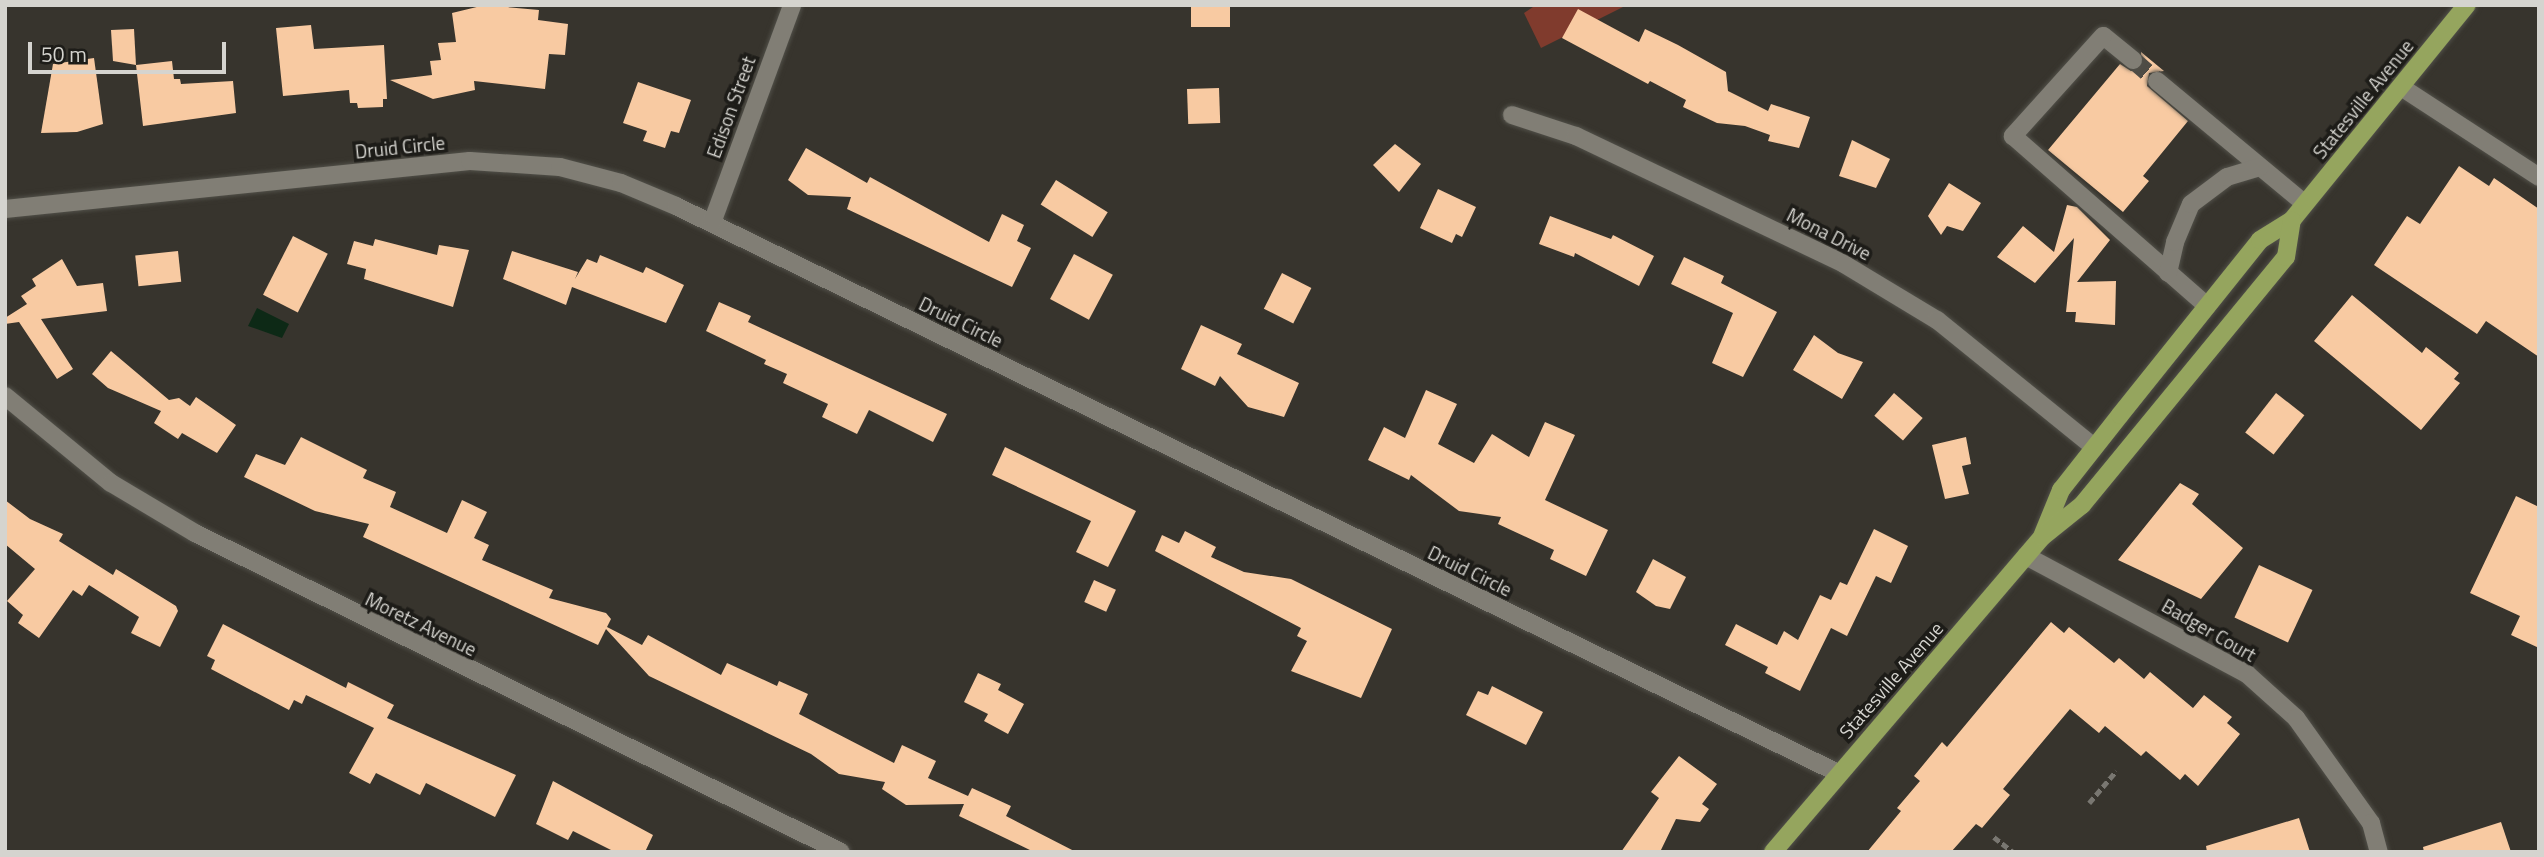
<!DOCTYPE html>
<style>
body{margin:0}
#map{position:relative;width:2544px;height:857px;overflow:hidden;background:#37342d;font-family:"Titillium Web",sans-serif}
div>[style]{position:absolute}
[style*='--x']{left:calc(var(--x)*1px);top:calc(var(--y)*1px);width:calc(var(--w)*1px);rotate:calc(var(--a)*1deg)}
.green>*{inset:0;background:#803b2d}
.water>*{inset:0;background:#0d2916}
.building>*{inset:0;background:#f8caa2;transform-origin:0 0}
.minor-tunnel>*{height:18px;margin-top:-9px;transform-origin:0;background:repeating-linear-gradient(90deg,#4f4c45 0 18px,transparent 0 27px)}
.path>*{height:4.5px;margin-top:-2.25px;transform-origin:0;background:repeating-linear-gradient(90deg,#797771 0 7px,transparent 0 10.5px)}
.roads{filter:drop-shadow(0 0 2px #515049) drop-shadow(0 0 2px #515049)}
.minor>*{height:18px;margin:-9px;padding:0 9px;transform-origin:9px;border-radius:9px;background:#817e75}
.major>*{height:18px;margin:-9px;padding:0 9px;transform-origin:9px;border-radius:9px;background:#95a55e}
span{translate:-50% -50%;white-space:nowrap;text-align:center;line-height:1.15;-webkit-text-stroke:7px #1d1c18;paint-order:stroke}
.street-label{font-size:19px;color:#d5d4cf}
.frame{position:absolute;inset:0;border:7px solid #d5d4cf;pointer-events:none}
.scale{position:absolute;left:28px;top:42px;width:198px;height:32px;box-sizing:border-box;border:4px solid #d5d4cf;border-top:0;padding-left:9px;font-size:21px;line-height:24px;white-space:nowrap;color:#d5d4cf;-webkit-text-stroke:5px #1d1c18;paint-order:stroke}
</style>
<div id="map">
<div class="green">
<i style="clip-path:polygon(1536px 5px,1627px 5px,1541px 48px,1524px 13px)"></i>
</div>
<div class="water">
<i style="clip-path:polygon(257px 308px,289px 324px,282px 338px,248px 326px)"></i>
</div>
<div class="building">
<i style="clip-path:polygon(485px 5px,539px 10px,538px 20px,568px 24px,565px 55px,549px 54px,545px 89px,474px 81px,475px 90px,433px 99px,390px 80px,432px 75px,430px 61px,441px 60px,438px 43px,456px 42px,452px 13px)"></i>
<i style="left:1191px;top:5px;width:39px;height:22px"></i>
<i style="clip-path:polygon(1578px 9px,1639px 42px,1645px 29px,1678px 45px,1726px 72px,1728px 91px,1768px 111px,1771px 104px,1810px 117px,1799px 148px,1768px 141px,1770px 135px,1745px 126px,1717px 123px,1683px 107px,1686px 100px,1650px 81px,1648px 84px,1562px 38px)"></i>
<i style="clip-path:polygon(311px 25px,314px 49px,384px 45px,387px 99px,383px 99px,383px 107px,358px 108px,357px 103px,350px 103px,349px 90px,283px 96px,276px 28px)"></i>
<i style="clip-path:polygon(134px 29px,136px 65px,113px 61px,111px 30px)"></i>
<i style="clip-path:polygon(2141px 52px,2164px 71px,2149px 73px,2147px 86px,2188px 121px,2143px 176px,2149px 181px,2123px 212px,2048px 150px,2120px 64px,2131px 71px,2141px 68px)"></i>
<i style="clip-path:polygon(94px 58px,103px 124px,77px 132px,41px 133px,53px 64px)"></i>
<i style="clip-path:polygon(172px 61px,174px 79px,180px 79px,181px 84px,233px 81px,236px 113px,143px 126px,136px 65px)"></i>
<i style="clip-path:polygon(638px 82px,691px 100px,679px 133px,671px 131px,665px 148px,643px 141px,647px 131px,623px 123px)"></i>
<i style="left:1219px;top:88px;width:35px;height:32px;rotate:88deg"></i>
<i style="clip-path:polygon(1852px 140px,1890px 159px,1876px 188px,1839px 176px)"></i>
<i style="clip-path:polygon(1395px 144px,1421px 164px,1399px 192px,1373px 165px)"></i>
<i style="clip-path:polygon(806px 148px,867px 183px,870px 177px,989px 242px,1002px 214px,1024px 225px,1017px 241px,1031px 248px,1012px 287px,847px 209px,851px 197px,808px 195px,788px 180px)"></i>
<i style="clip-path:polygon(2459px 166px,2489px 186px,2494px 178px,2539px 209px,2539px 357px,2486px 321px,2477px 334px,2374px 265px,2407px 216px,2420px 224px)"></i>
<i style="left:1056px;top:180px;width:61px;height:29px;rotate:32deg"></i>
<i style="clip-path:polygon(1949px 183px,1981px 203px,1963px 231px,1947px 226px,1941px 235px,1928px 216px)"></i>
<i style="clip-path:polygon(1438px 189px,1476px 207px,1462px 237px,1456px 234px,1452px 243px,1420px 228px)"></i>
<i style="clip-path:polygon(2067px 205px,2077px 207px,2110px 240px,2077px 282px,2116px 281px,2115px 325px,2075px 322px,2076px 312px,2066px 312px,2074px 238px,2035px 283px,1997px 257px,2023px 226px,2054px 252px)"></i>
<i style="clip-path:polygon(1550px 216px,1611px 239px,1613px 235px,1654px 256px,1639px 286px,1575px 253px,1574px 257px,1539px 244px)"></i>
<i style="left:293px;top:236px;width:39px;height:66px;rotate:27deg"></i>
<i style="clip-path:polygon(375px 239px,437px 255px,439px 245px,469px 250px,453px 307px,364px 279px,366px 269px,347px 264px,354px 241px,373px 246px)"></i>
<i style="left:178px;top:251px;width:31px;height:43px;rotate:84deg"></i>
<i style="clip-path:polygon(512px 251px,578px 272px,575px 279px,587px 259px,597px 263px,600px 255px,643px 273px,646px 267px,684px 285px,666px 323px,572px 287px,566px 305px,503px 279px)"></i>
<i style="left:1074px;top:254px;width:44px;height:51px;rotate:28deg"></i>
<i style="clip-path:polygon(1684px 257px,1724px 276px,1721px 283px,1777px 312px,1743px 377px,1712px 363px,1733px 313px,1671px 284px)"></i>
<i style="clip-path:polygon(62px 259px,77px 286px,103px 283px,107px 311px,41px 319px,73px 369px,57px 379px,19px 322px,5px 324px,5px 318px,27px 304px,21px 296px,36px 286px,32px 279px)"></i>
<i style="left:1282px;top:273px;width:33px;height:40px;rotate:27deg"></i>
<i style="clip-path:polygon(2352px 295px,2422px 353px,2426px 347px,2459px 373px,2454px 379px,2460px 383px,2421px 430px,2314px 341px)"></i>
<i style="clip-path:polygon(719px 302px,751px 316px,748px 322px,947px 414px,933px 442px,869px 410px,857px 434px,822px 417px,828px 404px,783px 383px,787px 374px,764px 364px,766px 360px,706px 331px)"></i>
<i style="clip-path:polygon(1201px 325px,1242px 344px,1237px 354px,1299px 383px,1284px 417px,1248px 407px,1220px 376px,1215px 386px,1181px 369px)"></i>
<i style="clip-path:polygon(1814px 335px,1838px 353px,1863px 362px,1842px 399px,1793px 370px)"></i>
<i style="clip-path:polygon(111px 351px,169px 400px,179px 398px,190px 406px,196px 397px,236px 425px,217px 453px,182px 433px,178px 439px,154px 423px,161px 411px,108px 388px,92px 374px)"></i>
<i style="clip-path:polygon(1426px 390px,1457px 404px,1438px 444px,1474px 463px,1492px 434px,1529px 457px,1545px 422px,1575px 435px,1545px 500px,1608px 530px,1586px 576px,1550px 559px,1554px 550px,1498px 524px,1501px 517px,1459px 511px,1411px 475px,1409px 480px,1368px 460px,1384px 427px,1405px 438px)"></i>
<i style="left:1894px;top:393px;width:38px;height:30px;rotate:41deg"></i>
<i style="left:2276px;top:393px;width:36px;height:50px;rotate:38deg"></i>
<i style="clip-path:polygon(301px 437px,367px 470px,363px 478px,396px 492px,390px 507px,447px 533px,462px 500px,487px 512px,474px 538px,489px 545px,482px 560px,553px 590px,549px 598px,606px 613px,611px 619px,607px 627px,642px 645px,648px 635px,721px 675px,727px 663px,777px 686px,779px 681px,808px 694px,799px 714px,894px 763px,902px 745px,936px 761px,928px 778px,968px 796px,972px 788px,1011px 806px,1006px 816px,1076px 852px,1034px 852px,959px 816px,964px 804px,906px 805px,882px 789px,885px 782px,839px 774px,811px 754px,649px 676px,606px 629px,598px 645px,363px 537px,369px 524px,315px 511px,244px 477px,256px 454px,285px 465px)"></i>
<i style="clip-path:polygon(1966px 437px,1971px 464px,1962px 466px,1969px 494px,1945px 499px,1932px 445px)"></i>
<i style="clip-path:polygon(1005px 447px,1136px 511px,1108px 567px,1076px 552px,1091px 521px,992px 475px)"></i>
<i style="clip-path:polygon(2180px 483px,2199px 494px,2192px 504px,2243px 548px,2201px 599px,2118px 560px)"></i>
<i style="clip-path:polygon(2516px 496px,2539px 507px,2539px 648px,2511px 635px,2520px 616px,2470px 593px)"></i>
<i style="clip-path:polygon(5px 500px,30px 519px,63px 534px,59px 541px,113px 575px,116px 569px,176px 606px,178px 611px,160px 647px,131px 633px,139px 617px,89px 585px,82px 596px,73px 590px,39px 638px,18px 623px,23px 615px,7px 601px,35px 569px,5px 544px)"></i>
<i style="clip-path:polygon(1874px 529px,1908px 546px,1891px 583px,1876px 576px,1847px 636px,1831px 628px,1800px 691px,1765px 673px,1768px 667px,1725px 645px,1736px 624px,1777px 645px,1784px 631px,1798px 640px,1820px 595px,1831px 600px,1840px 582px,1847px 585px)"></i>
<i style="clip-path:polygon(1185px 531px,1216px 547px,1211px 557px,1244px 572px,1291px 579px,1392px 629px,1361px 698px,1291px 671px,1307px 641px,1297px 636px,1301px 628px,1155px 551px,1162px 535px,1179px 543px)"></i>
<i style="clip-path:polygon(1653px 559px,1686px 577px,1670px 609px,1656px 606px,1636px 592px)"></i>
<i style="left:2259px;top:565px;width:59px;height:58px;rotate:25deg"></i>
<i style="left:1094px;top:580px;width:24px;height:24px;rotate:24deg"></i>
<i style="clip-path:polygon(2051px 622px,2064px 633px,2069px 627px,2114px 663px,2119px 658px,2144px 679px,2150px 672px,2193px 708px,2204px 695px,2232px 717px,2227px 723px,2240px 734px,2198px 786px,2185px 774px,2180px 780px,2146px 751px,2141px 756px,2105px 726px,2099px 733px,2070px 709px,2003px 789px,2010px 795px,1982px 828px,1976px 824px,1951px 852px,1867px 852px,1901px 811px,1897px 808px,1920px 781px,1914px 776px,1942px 742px,1947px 747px)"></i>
<i style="clip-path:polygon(223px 624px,346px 688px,348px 682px,394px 705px,387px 718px,516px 775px,495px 817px,426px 783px,420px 795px,376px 773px,370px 784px,349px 773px,374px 728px,306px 695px,302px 704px,294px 700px,289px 710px,211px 669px,215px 660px,207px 656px)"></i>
<i style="clip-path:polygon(978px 673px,1001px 684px,998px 690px,1024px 704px,1008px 734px,984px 721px,988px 714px,964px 702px)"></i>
<i style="clip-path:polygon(1492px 686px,1543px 712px,1526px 745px,1466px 715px,1478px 691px,1488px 695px)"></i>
<i style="clip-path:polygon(1679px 756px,1717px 784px,1702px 804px,1709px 809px,1700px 822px,1676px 819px,1660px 852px,1621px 852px,1659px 798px,1651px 792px)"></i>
<i style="clip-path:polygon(553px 781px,653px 835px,645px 852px,615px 852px,573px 831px,568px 840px,536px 824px)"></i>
<i style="clip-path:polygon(2299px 818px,2310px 852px,2207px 852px,2206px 846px)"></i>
<i style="clip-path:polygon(2501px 822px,2511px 852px,2424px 852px,2423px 847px)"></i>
</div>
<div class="minor-tunnel">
<i style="--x:2133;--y:60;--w:32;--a:41"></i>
</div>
<div class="path">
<i style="--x:2089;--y:803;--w:42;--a:-49.8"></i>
<i style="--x:1994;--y:837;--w:24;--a:38"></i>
</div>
<div class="roads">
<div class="minor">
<i style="--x:2133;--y:60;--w:38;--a:-141"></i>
<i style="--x:2103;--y:36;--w:135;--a:132"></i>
<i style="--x:2013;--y:136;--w:258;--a:41.2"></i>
<i style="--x:2157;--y:81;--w:192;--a:39.7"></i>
<i style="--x:2401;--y:87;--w:165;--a:33.1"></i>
<i style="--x:1512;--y:115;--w:67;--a:18.2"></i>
<i style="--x:1576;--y:136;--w:297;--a:25.5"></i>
<i style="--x:1844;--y:264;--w:109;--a:31.1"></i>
<i style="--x:1937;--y:320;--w:202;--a:39"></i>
<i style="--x:5;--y:209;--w:467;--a:-5.9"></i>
<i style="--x:470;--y:161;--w:90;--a:3.8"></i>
<i style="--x:560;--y:167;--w:63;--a:14.7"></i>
<i style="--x:621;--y:183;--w:60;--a:22.7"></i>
<i style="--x:676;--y:206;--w:1293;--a:26.01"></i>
<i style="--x:712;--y:223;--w:232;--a:-69.8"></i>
<i style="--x:2168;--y:273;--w:32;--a:-77"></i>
<i style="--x:2175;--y:242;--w:41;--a:-67.2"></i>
<i style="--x:2191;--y:204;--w:45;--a:-36.9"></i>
<i style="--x:2227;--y:177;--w:34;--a:-17"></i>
<i style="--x:5;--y:396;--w:137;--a:39.4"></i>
<i style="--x:111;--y:483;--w:98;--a:30.8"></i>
<i style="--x:195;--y:533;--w:720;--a:26.28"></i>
<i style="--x:2026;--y:556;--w:251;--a:28.1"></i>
<i style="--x:2247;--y:674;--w:66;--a:41.9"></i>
<i style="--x:2296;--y:718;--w:129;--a:54.5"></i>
<i style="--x:2371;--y:823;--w:30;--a:75"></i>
</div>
<div class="major">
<i style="--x:2043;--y:534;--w:48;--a:-67.8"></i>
<i style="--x:2061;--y:490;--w:95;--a:-51.8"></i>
<i style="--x:2120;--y:415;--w:224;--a:-51.3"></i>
<i style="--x:2260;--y:240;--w:38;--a:-32"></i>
<i style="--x:2292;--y:220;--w:277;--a:-50.9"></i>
<i style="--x:1773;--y:852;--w:414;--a:-49.5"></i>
<i style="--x:2042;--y:537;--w:51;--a:-38.7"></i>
<i style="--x:2082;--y:505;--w:321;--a:-50.6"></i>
<i style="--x:2286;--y:257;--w:37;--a:-81"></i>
</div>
</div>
<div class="street-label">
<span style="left:2363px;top:99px;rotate:-51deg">Statesville Avenue</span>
<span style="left:731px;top:107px;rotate:-70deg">Edison Street</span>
<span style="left:400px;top:147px;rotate:-6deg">Druid Circle</span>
<span style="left:1829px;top:234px;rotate:27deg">Mona Drive</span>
<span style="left:961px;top:322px;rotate:26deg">Druid Circle</span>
<span style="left:1470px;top:571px;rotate:26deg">Druid Circle</span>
<span style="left:421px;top:624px;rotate:26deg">Moretz Avenue</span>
<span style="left:2209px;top:630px;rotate:30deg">Badger Court</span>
<span style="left:1891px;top:680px;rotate:-49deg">Statesville Avenue</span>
</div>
<div class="frame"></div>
<div class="scale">50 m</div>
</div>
